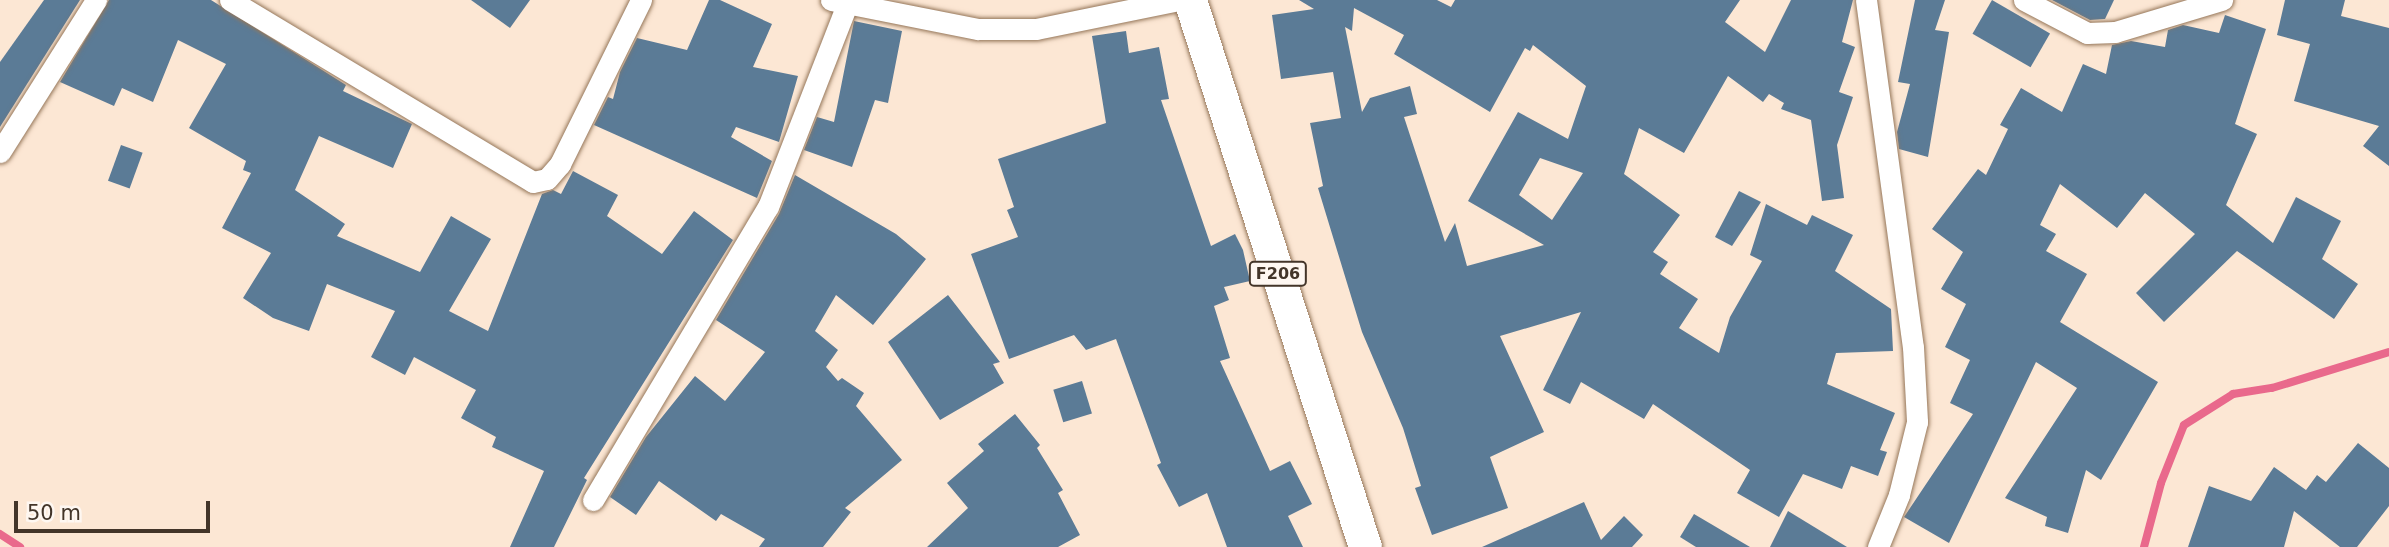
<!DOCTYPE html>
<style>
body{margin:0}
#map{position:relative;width:2389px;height:547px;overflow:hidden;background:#fce7d4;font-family:"DejaVu Sans",sans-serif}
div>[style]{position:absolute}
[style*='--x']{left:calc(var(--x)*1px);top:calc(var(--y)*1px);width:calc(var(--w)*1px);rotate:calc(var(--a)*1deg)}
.stream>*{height:8px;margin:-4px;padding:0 4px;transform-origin:4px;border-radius:4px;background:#e9698c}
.building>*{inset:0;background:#5b7b96;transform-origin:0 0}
.roads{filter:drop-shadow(0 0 2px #957659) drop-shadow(0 0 2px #957659)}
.street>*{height:21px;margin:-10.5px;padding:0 10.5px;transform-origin:10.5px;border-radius:10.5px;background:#fff}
.primary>*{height:33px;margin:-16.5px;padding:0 16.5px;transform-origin:16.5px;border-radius:16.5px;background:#fff}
span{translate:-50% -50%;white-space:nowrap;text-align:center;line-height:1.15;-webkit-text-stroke:7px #fef7f1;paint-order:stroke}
.shield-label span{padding:2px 5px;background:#fef7f1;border:2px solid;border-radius:5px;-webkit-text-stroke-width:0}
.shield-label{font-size:16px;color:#433529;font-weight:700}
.scale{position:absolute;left:14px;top:501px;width:196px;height:32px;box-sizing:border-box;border:4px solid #433529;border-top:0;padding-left:9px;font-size:21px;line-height:24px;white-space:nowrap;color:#433529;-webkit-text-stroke:5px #fef7f1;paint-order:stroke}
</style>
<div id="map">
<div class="stream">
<i style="--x:0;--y:534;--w:24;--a:33"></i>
<i style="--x:2144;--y:547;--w:66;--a:-75.1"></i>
<i style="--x:2161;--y:483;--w:62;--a:-68.4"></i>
<i style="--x:2184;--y:425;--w:58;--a:-32.3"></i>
<i style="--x:2233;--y:394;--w:39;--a:-9"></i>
<i style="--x:2272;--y:388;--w:122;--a:-17.1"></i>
</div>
<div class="building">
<i style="clip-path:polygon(44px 0,80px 0,0 127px,0 62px)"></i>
<i style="clip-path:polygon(109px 0,211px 0,346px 85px,343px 91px,412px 124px,393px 168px,319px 136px,295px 190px,345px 224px,337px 236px,420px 272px,451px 216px,491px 239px,449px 311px,488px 331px,542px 194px,553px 190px,561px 194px,573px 171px,618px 195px,607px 216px,662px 254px,694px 211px,733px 240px,584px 478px,587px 480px,554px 547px,510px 547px,544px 471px,492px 447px,496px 437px,461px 418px,476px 390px,414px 357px,405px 375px,371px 357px,395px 311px,327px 284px,309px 331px,273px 318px,243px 298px,271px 253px,222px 228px,251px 173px,243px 170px,246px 161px,189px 128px,226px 64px,178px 40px,153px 102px,122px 88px,114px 106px,60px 82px)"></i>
<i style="clip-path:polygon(471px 0,530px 0,510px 28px)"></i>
<i style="clip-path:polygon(709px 0,720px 0,772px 24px,753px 67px,798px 76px,779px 142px,736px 127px,731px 137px,772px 161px,757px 198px,594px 125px,608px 97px,613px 99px,620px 72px,637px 38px,687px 50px)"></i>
<i style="clip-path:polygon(evenodd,1299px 0,1437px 0,1451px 7px,1455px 0,1740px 0,1725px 22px,1765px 52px,1791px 0,1853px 0,1842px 42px,1855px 47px,1839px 92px,1853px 97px,1837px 145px,1844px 198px,1822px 201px,1811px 120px,1781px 109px,1784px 103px,1769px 94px,1763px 102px,1728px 76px,1684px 153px,1639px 128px,1624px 174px,1680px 215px,1653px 252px,1668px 262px,1660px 274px,1698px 299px,1679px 328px,1719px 353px,1730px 317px,1762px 261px,1750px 255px,1766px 204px,1807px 225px,1812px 215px,1853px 235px,1835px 271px,1891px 309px,1893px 351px,1836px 353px,1827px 384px,1895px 413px,1880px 450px,1887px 452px,1878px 476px,1851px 466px,1842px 489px,1803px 474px,1779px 517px,1737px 493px,1750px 470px,1653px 404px,1644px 419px,1581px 382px,1570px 404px,1543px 390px,1581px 312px,1500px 336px,1544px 432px,1490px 457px,1508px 508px,1432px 535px,1415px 488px,1421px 486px,1403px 428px,1362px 332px,1318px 188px,1323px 186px,1310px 123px,1341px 118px,1333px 72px,1281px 79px,1272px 15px,1314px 9px,1299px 0,1354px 8px,1404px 35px,1394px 54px,1490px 112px,1525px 48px,1530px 51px,1533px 45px,1586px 86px,1568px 139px,1518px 112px,1468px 201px,1544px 245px,1467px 266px,1455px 223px,1445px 242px,1404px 117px,1417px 114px,1410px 86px,1370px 98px,1362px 112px,1345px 27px,1352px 31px,1354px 8px,1299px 0,1540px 158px,1583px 173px,1552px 220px,1519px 195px,1540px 158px)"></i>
<i style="clip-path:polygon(1915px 0,1945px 0,1935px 30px,1949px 32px,1928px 157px,1899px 149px,1897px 132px,1910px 84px,1898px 82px)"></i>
<i style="left:1992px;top:0;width:67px;height:39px;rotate:30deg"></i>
<i style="clip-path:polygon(2052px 0,2114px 0,2105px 19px,2090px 20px)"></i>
<i style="clip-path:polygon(2285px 0,2345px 0,2341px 16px,2389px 28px,2389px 166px,2363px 146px,2379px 126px,2294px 101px,2310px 44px,2277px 35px)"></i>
<i style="clip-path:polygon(2225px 15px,2266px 29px,2235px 124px,2257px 134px,2226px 205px,2273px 243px,2296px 197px,2341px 221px,2322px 259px,2358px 284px,2334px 319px,2237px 251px,2164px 322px,2136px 293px,2195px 234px,2145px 193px,2117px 228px,2060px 184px,2040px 225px,2056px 234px,2046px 251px,2087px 274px,2060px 322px,2158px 382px,2101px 480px,2086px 470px,2068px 533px,2045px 526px,2047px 517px,2005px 498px,2077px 388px,2036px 362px,1949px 543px,1904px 517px,1973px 414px,1950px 403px,1970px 360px,1945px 347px,1966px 304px,1941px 289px,1963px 252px,1932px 229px,1978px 169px,1986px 175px,2008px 129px,2000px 125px,2021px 88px,2062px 112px,2083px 64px,2106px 74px,2112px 45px,2131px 41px,2165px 47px,2168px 30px,2183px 25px,2219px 33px)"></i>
<i style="clip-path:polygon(854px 21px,902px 31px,888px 103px,875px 100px,852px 167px,804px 150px,817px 117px,834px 122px)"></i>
<i style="clip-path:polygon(1126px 31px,1129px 53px,1159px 47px,1169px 99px,1161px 100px,1211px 246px,1235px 234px,1243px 250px,1250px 281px,1224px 287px,1229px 300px,1214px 306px,1230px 358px,1220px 361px,1270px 471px,1290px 461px,1312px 504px,1288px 516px,1303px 547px,1227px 547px,1207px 493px,1179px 507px,1157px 465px,1161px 463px,1116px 339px,1086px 350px,1074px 335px,1009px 359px,971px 254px,1018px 237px,1007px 210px,1014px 207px,998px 159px,1106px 123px,1092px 36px)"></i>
<i style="left:121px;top:145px;width:23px;height:38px;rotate:20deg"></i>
<i style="clip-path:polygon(795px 175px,896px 234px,926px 259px,873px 325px,836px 295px,815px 331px,838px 350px,826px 367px,838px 381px,842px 378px,864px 393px,856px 406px,902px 460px,845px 508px,851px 512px,823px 547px,759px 547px,765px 539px,721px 514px,716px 521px,659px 481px,636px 515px,610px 497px,646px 437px,695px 376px,725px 401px,765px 352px,716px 320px,779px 214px)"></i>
<i style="clip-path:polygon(1739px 191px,1761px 202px,1732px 246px,1715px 237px)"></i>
<i style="clip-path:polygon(948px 295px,1000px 362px,993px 364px,1004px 383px,940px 420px,888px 342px)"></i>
<i style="left:1082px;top:381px;width:34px;height:30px;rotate:73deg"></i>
<i style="clip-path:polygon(1015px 414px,1040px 445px,1037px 448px,1063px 490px,1058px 493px,1080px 535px,1058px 547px,927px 547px,968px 508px,947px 483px,984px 451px,978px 444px)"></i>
<i style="clip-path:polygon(2358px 443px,2389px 468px,2389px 506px,2357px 547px,2340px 547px,2294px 511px,2284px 547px,2188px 547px,2209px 486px,2251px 501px,2274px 467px,2306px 490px,2317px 475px,2326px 482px)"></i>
<i style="clip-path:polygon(1584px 502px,1601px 540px,1624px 516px,1643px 535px,1632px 547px,1482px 547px)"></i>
<i style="clip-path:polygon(1788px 511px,1847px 547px,1770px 547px)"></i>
<i style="clip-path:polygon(1694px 514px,1750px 547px,1696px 547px,1680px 537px)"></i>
</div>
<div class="roads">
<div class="street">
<i style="--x:230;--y:0;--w:353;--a:31"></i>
<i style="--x:533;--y:182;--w:14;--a:-12"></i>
<i style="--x:547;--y:179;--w:20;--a:-49"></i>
<i style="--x:560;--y:164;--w:183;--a:-63.7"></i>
<i style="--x:831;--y:0;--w:150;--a:11.2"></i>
<i style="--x:978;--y:29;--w:58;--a:0"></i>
<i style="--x:1036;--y:29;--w:146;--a:-11.5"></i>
<i style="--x:1866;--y:0;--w:350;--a:82.3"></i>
<i style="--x:1913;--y:347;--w:75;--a:86.9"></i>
<i style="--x:1917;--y:422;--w:75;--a:103.9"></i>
<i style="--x:1899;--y:495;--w:56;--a:112"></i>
<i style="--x:2024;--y:0;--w:71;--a:27.6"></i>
<i style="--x:2087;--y:33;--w:28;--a:-2"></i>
<i style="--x:2115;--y:32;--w:112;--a:-16.7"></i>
<i style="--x:0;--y:152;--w:180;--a:-57.7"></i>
<i style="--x:593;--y:500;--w:341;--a:-59.2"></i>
<i style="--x:768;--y:207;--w:218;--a:-68.7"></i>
</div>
<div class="primary">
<i style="--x:1190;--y:0;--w:574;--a:72.26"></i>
</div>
</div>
<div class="shield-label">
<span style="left:1278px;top:274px">F206</span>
</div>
<div class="scale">50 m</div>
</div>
